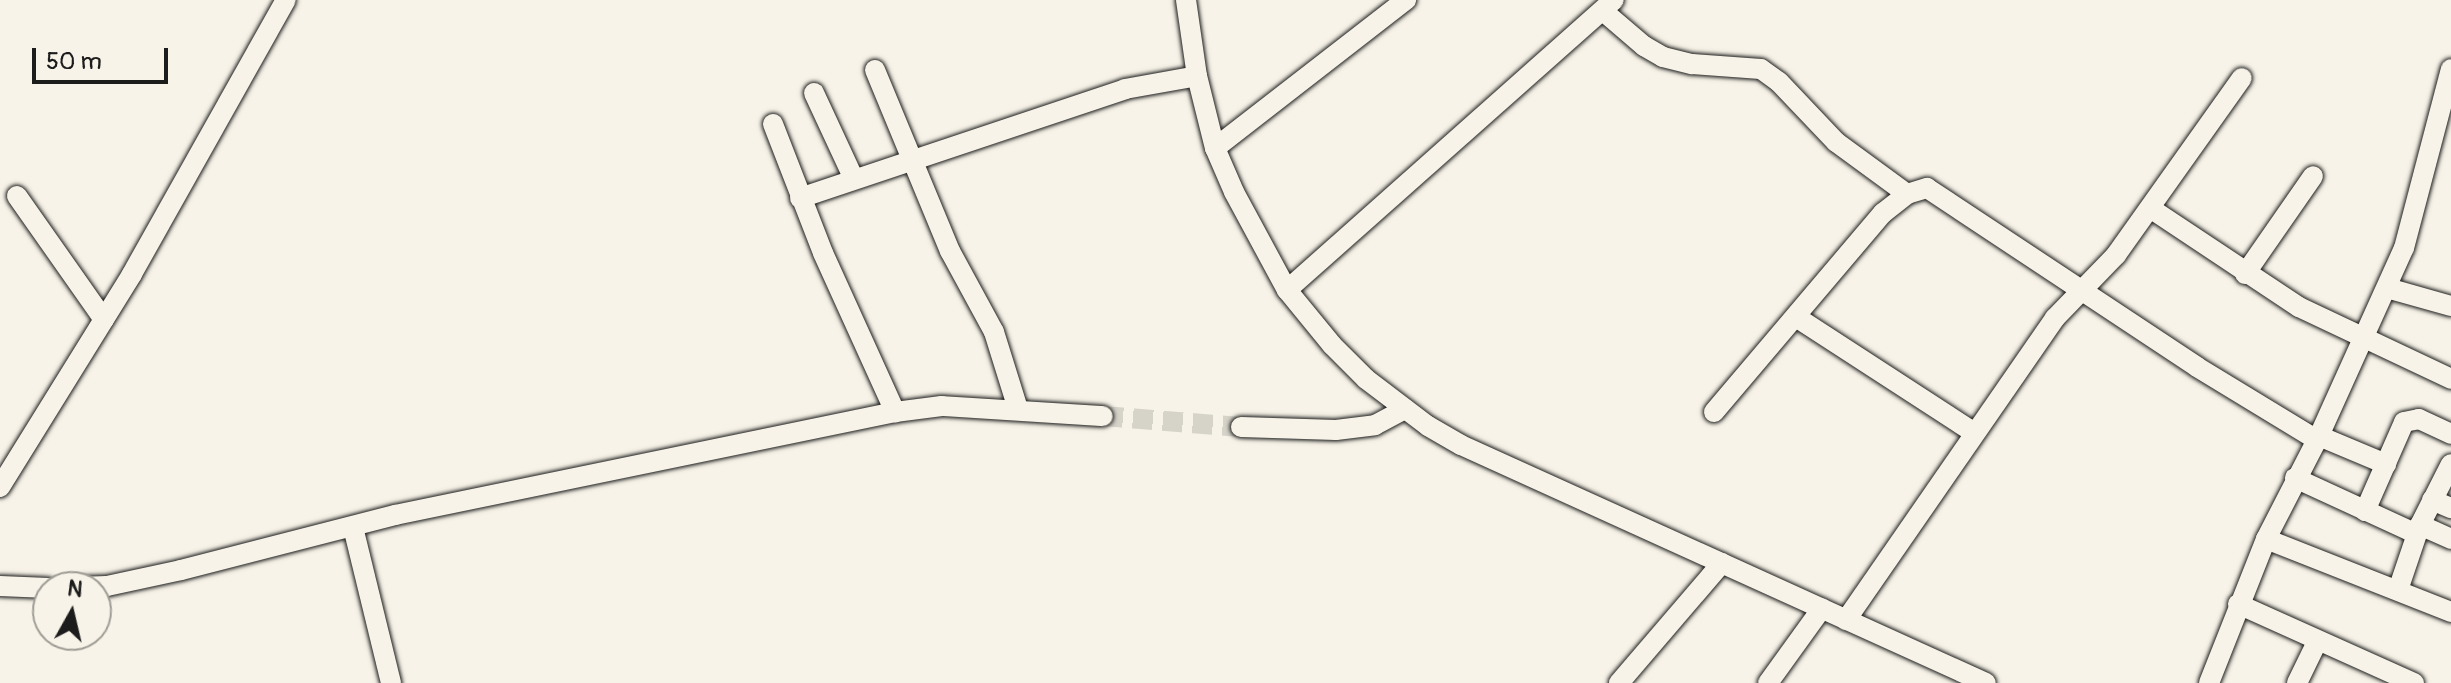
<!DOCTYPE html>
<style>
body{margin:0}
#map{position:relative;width:2451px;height:683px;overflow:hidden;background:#f7f3e8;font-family:Pangolin,sans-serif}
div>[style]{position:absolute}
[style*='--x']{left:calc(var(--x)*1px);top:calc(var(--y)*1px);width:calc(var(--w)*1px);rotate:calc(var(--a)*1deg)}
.minor-tunnel>*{height:20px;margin-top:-10px;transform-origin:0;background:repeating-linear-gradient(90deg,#d6d3c9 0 20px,transparent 0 30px)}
.roads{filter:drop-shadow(0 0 2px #1c1c1c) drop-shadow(0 0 2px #1c1c1c)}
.minor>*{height:20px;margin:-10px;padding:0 10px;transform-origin:10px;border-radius:10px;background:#f7f3e8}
span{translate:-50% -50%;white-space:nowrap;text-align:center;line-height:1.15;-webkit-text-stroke:6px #f7f3e8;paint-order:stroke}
.north{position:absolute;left:32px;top:571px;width:80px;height:80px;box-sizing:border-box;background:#f7f3e8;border:2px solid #9f9d96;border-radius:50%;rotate:8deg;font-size:22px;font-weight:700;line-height:32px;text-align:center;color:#1c1c1c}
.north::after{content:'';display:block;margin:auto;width:28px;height:36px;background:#1c1c1c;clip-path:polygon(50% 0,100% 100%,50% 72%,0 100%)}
.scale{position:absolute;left:32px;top:48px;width:136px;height:36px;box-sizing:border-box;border:4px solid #1c1c1c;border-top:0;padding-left:10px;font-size:24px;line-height:28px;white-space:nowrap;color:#1c1c1c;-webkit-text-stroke:6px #f7f3e8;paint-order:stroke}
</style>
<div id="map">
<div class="minor-tunnel">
<i style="--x:1103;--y:416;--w:138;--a:4.6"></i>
</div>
<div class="roads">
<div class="minor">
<i style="--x:1186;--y:0;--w:77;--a:81.8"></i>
<i style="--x:1197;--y:76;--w:74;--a:76"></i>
<i style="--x:1215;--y:148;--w:48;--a:66.6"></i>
<i style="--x:1234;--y:192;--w:111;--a:61.6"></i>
<i style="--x:1287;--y:290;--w:71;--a:50.7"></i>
<i style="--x:1332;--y:345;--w:48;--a:45"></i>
<i style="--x:1366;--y:379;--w:78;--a:37.2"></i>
<i style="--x:1428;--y:426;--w:38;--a:30"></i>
<i style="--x:1461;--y:445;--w:576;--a:24.39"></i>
<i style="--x:1603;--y:11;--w:54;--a:40.5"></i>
<i style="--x:1644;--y:46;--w:22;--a:30"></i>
<i style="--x:1663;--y:57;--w:30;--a:14"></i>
<i style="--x:1692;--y:64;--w:69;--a:4.1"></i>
<i style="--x:1761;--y:69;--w:22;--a:36"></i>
<i style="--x:1779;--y:82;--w:83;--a:46.5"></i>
<i style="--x:1836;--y:142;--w:88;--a:36.2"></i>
<i style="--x:875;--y:70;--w:196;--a:67.5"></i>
<i style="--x:950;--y:251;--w:92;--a:61.5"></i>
<i style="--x:994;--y:332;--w:81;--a:72.7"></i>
<i style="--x:814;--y:93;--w:93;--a:65.1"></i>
<i style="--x:773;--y:124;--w:138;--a:68.8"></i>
<i style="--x:823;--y:253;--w:175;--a:65.6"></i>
<i style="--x:1215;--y:148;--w:242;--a:-37.8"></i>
<i style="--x:17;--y:196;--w:151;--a:54.9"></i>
<i style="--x:800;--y:198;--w:343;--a:-18.5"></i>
<i style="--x:1125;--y:89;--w:73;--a:-10.2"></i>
<i style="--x:2150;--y:208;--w:179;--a:33.6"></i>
<i style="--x:2299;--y:307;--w:168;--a:25.3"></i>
<i style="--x:2245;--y:274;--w:119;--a:-55.2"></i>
<i style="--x:2387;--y:288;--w:66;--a:15.7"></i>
<i style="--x:1287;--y:290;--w:437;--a:-41.6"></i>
<i style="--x:1796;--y:317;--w:211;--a:33"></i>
<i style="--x:1714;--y:412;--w:261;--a:-49.7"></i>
<i style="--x:1883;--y:213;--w:31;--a:-38"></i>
<i style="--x:1907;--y:194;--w:21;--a:-17"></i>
<i style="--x:1927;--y:188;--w:324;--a:33.5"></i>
<i style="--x:2197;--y:367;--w:140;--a:31.3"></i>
<i style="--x:1241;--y:427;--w:95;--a:1.8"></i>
<i style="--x:1336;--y:430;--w:39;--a:-7"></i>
<i style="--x:1375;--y:425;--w:34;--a:-28"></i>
<i style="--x:2319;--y:436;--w:73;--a:22.7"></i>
<i style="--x:2295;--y:478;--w:134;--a:24.7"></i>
<i style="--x:0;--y:487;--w:251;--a:-58.2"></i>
<i style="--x:132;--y:274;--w:314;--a:-60.7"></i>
<i style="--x:2432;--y:500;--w:21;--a:23"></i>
<i style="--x:2365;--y:511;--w:97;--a:-66.3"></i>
<i style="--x:2404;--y:422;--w:15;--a:-11"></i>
<i style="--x:2419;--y:419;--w:35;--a:25"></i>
<i style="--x:2420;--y:525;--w:34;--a:24"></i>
<i style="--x:353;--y:527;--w:161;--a:76.3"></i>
<i style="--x:2266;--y:539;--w:199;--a:21.5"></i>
<i style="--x:0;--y:586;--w:48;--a:2.4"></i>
<i style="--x:77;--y:587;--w:30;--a:-2"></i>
<i style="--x:107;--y:586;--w:76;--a:-12.2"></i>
<i style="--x:181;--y:570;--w:221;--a:-14.4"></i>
<i style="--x:395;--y:515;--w:510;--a:-11.64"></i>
<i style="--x:895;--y:412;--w:47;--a:-7.3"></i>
<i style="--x:942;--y:406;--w:161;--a:3.6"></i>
<i style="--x:2398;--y:590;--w:69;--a:-71.3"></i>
<i style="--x:2420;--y:525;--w:68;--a:-63.1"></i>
<i style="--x:2238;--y:604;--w:193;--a:24.2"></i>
<i style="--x:1846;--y:620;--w:367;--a:-55.3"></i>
<i style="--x:2055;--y:318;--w:88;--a:-45.9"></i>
<i style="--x:2116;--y:255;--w:217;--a:-54.6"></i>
<i style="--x:1619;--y:683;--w:158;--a:-49.4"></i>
<i style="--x:1768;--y:683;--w:92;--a:-54.2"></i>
<i style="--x:2209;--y:683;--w:155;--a:-68.4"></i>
<i style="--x:2266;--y:539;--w:116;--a:-62.8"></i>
<i style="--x:2319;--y:436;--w:206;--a:-65.7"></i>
<i style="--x:2404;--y:248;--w:185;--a:-75.3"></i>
<i style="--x:2297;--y:683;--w:46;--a:-64"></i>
</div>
</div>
<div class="north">N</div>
<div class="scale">50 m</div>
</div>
